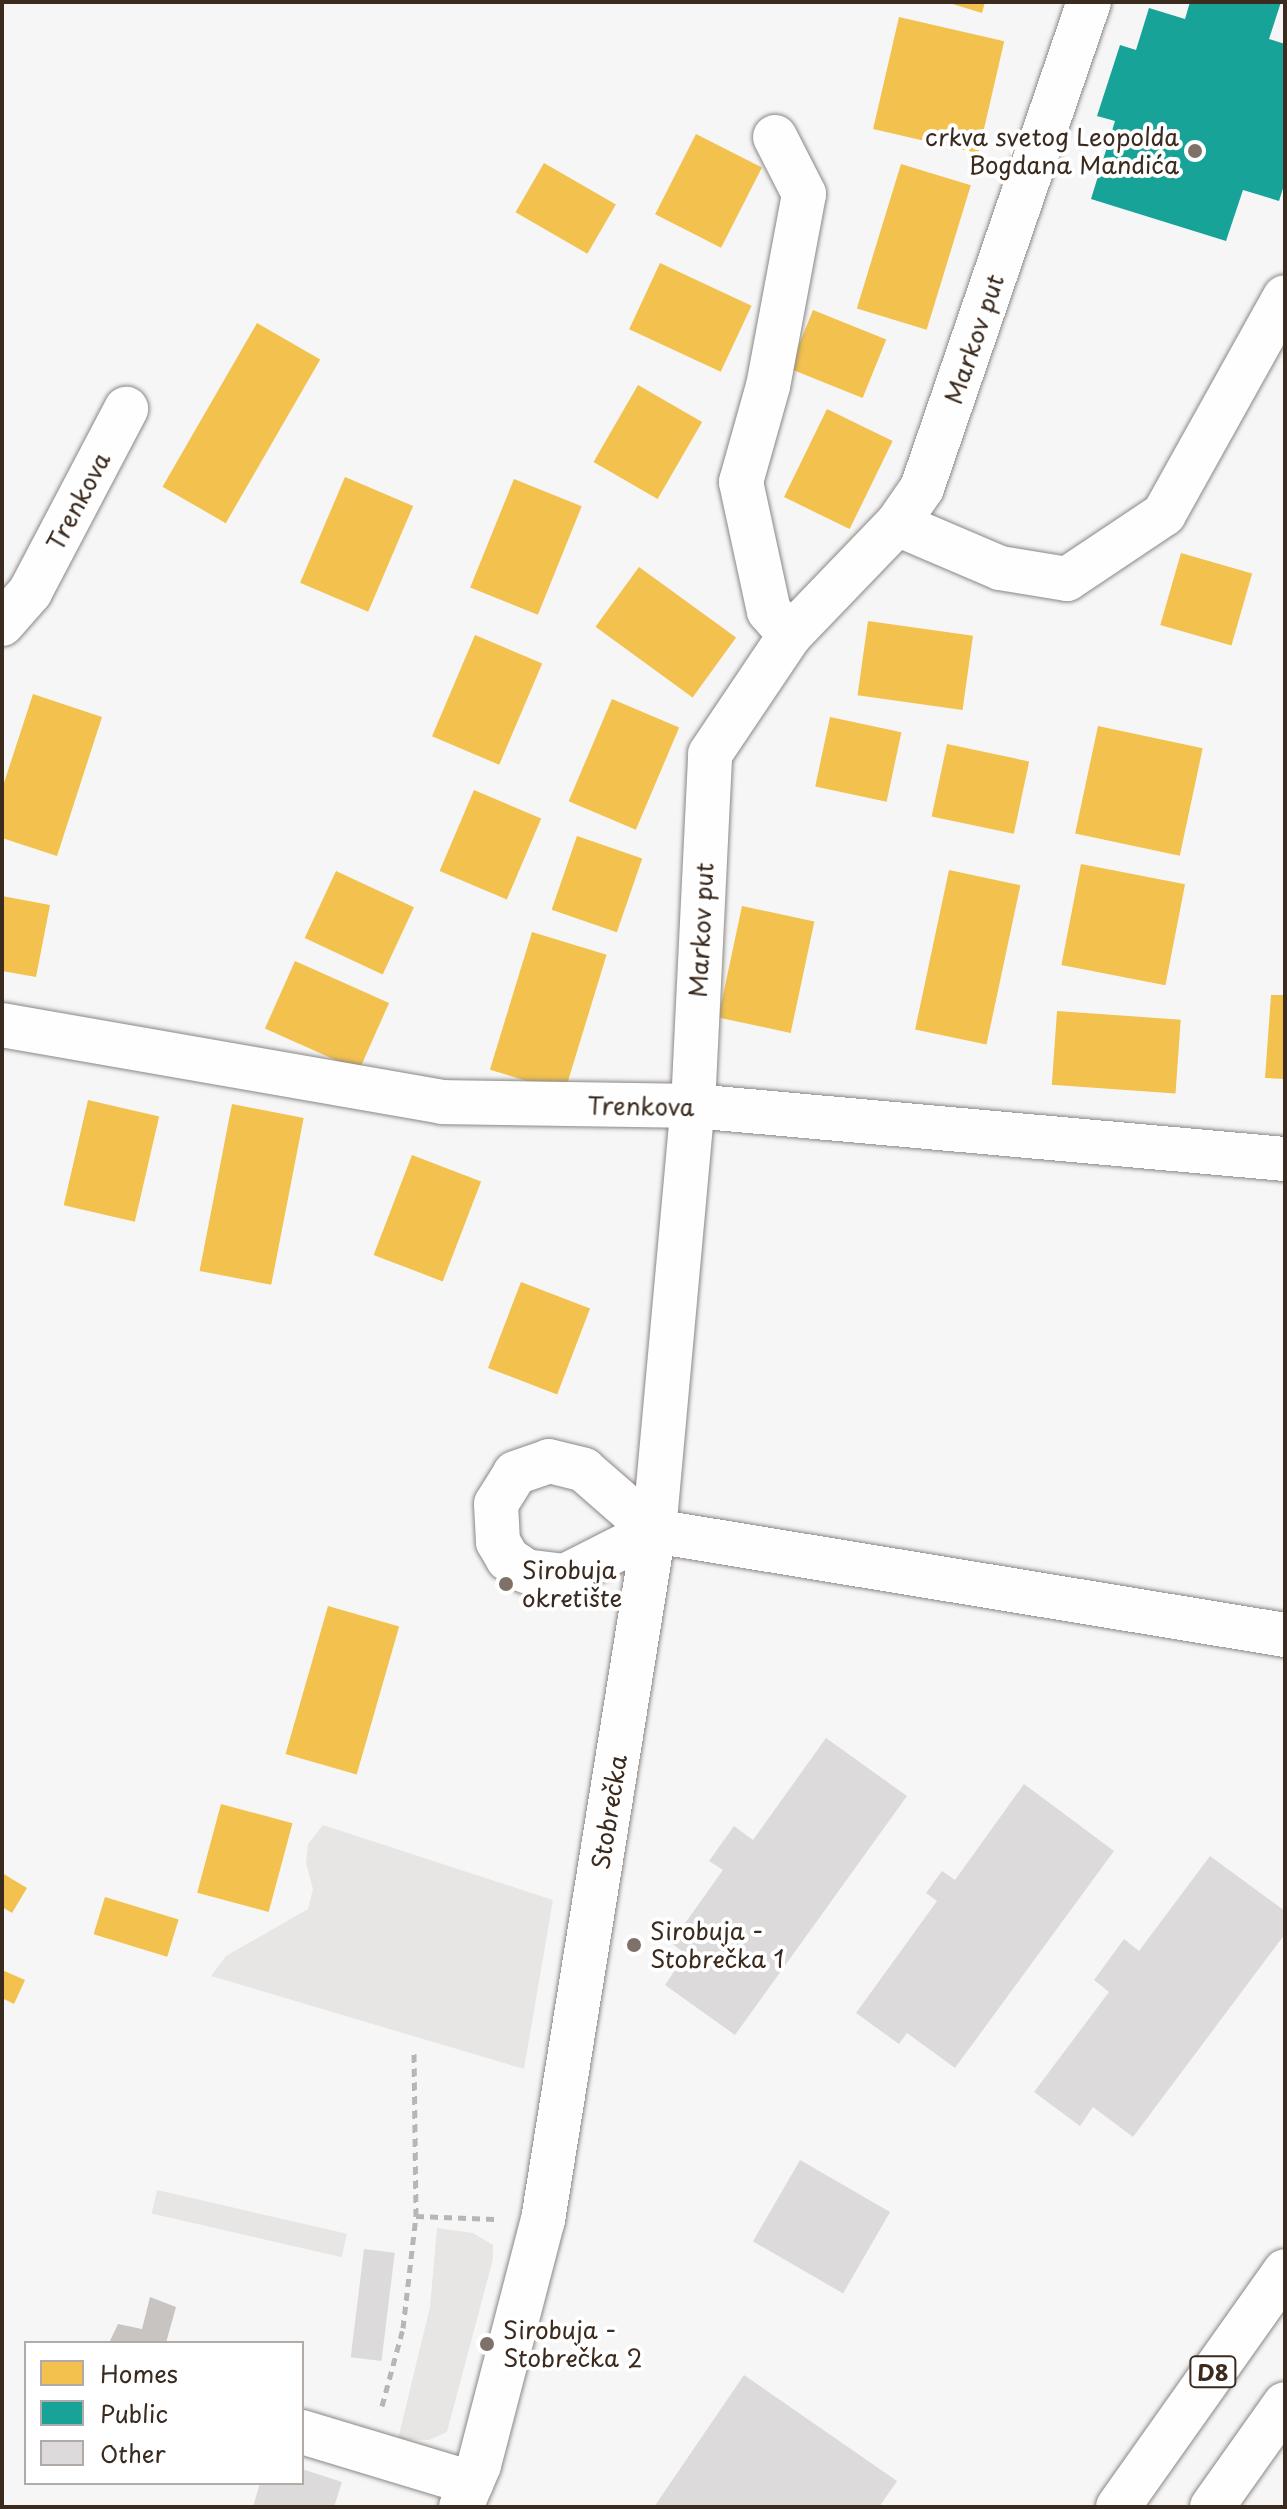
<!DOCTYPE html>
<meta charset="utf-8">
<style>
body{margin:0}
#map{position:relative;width:1287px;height:2509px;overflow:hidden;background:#f7f6f6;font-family:"Playpen Sans",sans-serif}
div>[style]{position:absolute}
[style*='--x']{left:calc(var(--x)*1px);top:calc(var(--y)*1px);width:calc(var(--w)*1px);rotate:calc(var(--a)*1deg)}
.green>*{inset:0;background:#e8e6e4;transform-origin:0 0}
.water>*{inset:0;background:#c8c4c1}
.homes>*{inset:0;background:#f2c14e;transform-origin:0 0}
.public>*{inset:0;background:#17a398}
.building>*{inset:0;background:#dcdada;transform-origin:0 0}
.path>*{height:5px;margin-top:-2.5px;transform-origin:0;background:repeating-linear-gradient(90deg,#b8b6b5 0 8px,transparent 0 14px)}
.roads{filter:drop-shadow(0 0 2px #8b8784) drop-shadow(0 0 2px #8b8784)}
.minor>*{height:44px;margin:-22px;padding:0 22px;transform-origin:22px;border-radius:22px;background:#fefefe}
.highway>*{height:44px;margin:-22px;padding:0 22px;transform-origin:22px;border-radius:22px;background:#fefefe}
.dots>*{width:22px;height:22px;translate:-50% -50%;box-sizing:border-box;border:4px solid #fff;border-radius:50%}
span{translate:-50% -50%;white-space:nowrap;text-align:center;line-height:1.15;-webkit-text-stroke:8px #fff;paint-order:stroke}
.shield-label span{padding:2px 6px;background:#fff;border:2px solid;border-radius:6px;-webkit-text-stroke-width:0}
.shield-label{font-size:22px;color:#3b2a1e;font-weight:700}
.poi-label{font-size:24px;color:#3b2a1e}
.right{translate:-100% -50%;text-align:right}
.left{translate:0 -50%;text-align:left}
.street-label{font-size:24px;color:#3b2a1e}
.frame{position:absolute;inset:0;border:4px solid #3b2a1e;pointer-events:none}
.legend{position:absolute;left:24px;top:2341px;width:280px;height:144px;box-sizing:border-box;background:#fff;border:2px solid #b1aaa5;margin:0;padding:10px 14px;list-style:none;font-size:24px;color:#3b2a1e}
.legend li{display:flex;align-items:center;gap:16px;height:40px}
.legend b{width:40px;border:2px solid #b1aaa5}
</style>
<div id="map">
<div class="green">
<i style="clip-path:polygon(323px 1825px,553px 1900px,524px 2069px,211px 1976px,226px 1956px,308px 1909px,313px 1889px,306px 1863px,308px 1844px)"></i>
<i style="left:157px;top:2190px;width:195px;height:24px;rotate:13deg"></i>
<i style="clip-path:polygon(437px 2228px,473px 2233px,493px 2245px,493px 2259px,447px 2432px,429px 2440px,398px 2439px,430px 2307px)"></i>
</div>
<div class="water">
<i style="clip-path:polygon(150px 2297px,176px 2307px,166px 2343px,109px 2343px,118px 2324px,142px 2329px)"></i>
</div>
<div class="homes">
<i style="clip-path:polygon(946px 2px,985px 2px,982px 13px)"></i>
<i style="left:899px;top:17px;width:108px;height:115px;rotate:13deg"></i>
<i style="left:696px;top:134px;width:74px;height:90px;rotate:27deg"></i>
<i style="left:544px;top:163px;width:83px;height:57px;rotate:30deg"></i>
<i style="left:901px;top:164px;width:73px;height:151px;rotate:17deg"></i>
<i style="left:660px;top:263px;width:101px;height:73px;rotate:25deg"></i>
<i style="left:813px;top:310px;width:79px;height:63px;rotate:22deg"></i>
<i style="left:257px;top:323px;width:73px;height:189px;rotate:30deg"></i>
<i style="left:638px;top:385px;width:74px;height:89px;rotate:30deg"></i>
<i style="left:827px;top:409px;width:73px;height:98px;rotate:26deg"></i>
<i style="left:345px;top:477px;width:74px;height:115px;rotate:23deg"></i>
<i style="left:514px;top:479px;width:73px;height:117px;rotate:22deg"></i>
<i style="left:1181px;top:553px;width:74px;height:75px;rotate:16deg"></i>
<i style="left:639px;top:567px;width:120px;height:74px;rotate:36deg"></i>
<i style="left:868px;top:621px;width:106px;height:75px;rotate:8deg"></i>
<i style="left:475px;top:635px;width:73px;height:110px;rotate:23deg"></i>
<i style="clip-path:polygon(33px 694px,102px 717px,57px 856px,2px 838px,2px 789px)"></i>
<i style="left:612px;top:699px;width:73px;height:111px;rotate:23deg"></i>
<i style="left:830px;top:717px;width:73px;height:71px;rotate:12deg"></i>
<i style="left:1098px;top:726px;width:107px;height:110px;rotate:12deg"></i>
<i style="left:947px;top:744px;width:84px;height:74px;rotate:12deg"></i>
<i style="left:474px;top:790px;width:73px;height:88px;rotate:23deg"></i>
<i style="left:577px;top:836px;width:69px;height:78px;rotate:19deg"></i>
<i style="left:1081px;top:864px;width:106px;height:103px;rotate:11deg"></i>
<i style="left:949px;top:870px;width:73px;height:163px;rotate:12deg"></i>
<i style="left:336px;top:871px;width:86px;height:74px;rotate:25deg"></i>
<i style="clip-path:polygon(2px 896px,50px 905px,36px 977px,2px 971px)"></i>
<i style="left:742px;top:906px;width:74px;height:114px;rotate:12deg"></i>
<i style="left:532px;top:932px;width:78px;height:144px;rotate:17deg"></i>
<i style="left:295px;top:961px;width:103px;height:74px;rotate:24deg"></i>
<i style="clip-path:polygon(1271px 995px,1285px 995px,1285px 1079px,1265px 1078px)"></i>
<i style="left:1057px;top:1011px;width:124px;height:74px;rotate:4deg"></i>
<i style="left:88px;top:1100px;width:73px;height:108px;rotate:13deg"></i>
<i style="left:232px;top:1104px;width:73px;height:170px;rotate:11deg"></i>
<i style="left:412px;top:1155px;width:74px;height:107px;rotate:21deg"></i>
<i style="left:521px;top:1282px;width:74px;height:92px;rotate:21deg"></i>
<i style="left:328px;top:1606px;width:74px;height:154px;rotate:16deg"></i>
<i style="left:221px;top:1804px;width:74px;height:92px;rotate:15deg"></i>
<i style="clip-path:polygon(2px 1873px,27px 1888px,12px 1913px,2px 1907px)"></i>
<i style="left:105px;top:1897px;width:77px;height:39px;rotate:17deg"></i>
<i style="clip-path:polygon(2px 1970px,25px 1980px,14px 2004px,2px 1998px)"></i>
</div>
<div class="public">
<i style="clip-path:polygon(1190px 2px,1281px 2px,1269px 39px,1285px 44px,1285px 182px,1279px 201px,1243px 190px,1226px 241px,1091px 199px,1115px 121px,1097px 116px,1120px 45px,1136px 50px,1149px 8px,1185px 19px)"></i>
</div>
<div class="building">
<i style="clip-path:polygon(826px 1738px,907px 1796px,735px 2035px,665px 1985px,686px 1954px,671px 1943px,723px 1870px,709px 1861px,734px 1826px,753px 1840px)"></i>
<i style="clip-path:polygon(1024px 1784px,1114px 1851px,955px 2068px,907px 2033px,899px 2044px,856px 2013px,937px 1901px,926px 1893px,942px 1871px,955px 1880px)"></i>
<i style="clip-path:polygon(1210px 1856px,1285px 1911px,1285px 1934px,1133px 2137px,1093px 2107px,1080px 2126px,1034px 2092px,1109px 1992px,1094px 1980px,1124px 1939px,1139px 1951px)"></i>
<i style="left:800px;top:2160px;width:104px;height:94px;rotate:30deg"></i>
<i style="left:364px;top:2249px;width:31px;height:109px;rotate:7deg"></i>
<i style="clip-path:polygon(744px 2375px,897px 2481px,879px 2507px,654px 2507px)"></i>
<i style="clip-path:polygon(302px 2469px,342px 2482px,334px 2507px,253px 2507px,260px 2483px,302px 2483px)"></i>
</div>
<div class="path">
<i style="--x:416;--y:2216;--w:79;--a:2.2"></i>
<i style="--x:382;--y:2406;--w:81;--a:-74.9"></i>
<i style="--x:403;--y:2328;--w:113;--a:-83.4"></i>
<i style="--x:416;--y:2216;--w:165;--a:-90.7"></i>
</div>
<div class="roads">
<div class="minor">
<i style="--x:775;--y:137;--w:64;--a:63"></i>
<i style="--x:804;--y:194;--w:195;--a:100.6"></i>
<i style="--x:768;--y:386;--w:100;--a:105.7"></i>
<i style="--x:741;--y:482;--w:132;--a:77.8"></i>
<i style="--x:769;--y:611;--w:32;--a:49"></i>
<i style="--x:897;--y:524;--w:112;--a:23.1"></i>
<i style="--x:1000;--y:568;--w:68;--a:9.3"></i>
<i style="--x:1067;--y:579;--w:117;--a:-33.8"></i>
<i style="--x:1164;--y:514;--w:248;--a:-60.9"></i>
<i style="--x:2;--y:624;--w:43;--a:-48.8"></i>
<i style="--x:30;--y:592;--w:207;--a:-62.3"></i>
<i style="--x:2;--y:1025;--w:447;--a:9.9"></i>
<i style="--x:442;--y:1102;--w:251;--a:0.9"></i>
<i style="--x:693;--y:1106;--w:594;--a:5.12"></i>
<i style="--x:549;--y:1461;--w:36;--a:14"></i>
<i style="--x:584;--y:1470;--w:93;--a:41.1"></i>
<i style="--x:654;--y:1531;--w:100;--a:153.2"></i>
<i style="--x:565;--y:1576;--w:39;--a:-173"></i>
<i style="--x:526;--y:1571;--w:22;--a:-146"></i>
<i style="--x:508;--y:1559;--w:20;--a:-120"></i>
<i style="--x:498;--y:1542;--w:38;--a:-93"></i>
<i style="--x:496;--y:1504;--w:36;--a:-58"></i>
<i style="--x:515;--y:1473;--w:36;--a:-19"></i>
<i style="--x:654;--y:1531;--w:640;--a:9.36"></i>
<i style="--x:302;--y:2432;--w:177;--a:16.8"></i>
<i style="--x:461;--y:2507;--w:46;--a:-66.8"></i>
<i style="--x:479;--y:2465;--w:253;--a:-75.4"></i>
<i style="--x:543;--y:2220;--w:698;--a:-80.85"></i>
<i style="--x:654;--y:1531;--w:427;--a:-84.8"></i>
<i style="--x:693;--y:1106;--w:352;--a:-87.2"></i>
<i style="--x:710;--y:754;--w:143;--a:-56.1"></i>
<i style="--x:790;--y:635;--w:154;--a:-46.1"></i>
<i style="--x:897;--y:524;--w:44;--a:-55.2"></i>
<i style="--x:922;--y:488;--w:514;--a:-71.04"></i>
</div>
<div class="highway">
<i style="--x:1118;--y:2507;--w:289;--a:-54.7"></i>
<i style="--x:1212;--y:2507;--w:126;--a:-54.7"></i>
</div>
</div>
<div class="dots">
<i style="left:1195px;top:151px;background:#7d716a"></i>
<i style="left:506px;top:1584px;background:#7d716a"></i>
<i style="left:634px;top:1945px;background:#7d716a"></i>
<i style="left:487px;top:2344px;background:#7d716a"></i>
</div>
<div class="shield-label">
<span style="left:1213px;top:2372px">D8</span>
</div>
<div class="poi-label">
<span class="right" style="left:1179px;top:151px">crkva svetog Leopolda<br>Bogdana Mandića</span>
<span class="left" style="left:522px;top:1584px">Sirobuja<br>okretište</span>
<span class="left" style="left:650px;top:1945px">Sirobuja -<br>Stobrečka 1</span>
<span class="left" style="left:503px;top:2344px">Sirobuja -<br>Stobrečka 2</span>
</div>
<div class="street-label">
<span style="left:974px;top:339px;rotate:-71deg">Markov put</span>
<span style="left:78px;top:501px;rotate:-62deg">Trenkova</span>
<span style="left:701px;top:930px;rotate:-87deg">Markov put</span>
<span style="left:641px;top:1106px;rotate:1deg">Trenkova</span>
<span style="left:609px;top:1812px;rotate:-81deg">Stobrečka</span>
</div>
<div class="frame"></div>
<ul class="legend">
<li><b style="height:22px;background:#f2c14e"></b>Homes</li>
<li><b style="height:22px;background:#17a398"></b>Public</li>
<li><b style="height:22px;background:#dcdada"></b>Other</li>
</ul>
</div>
